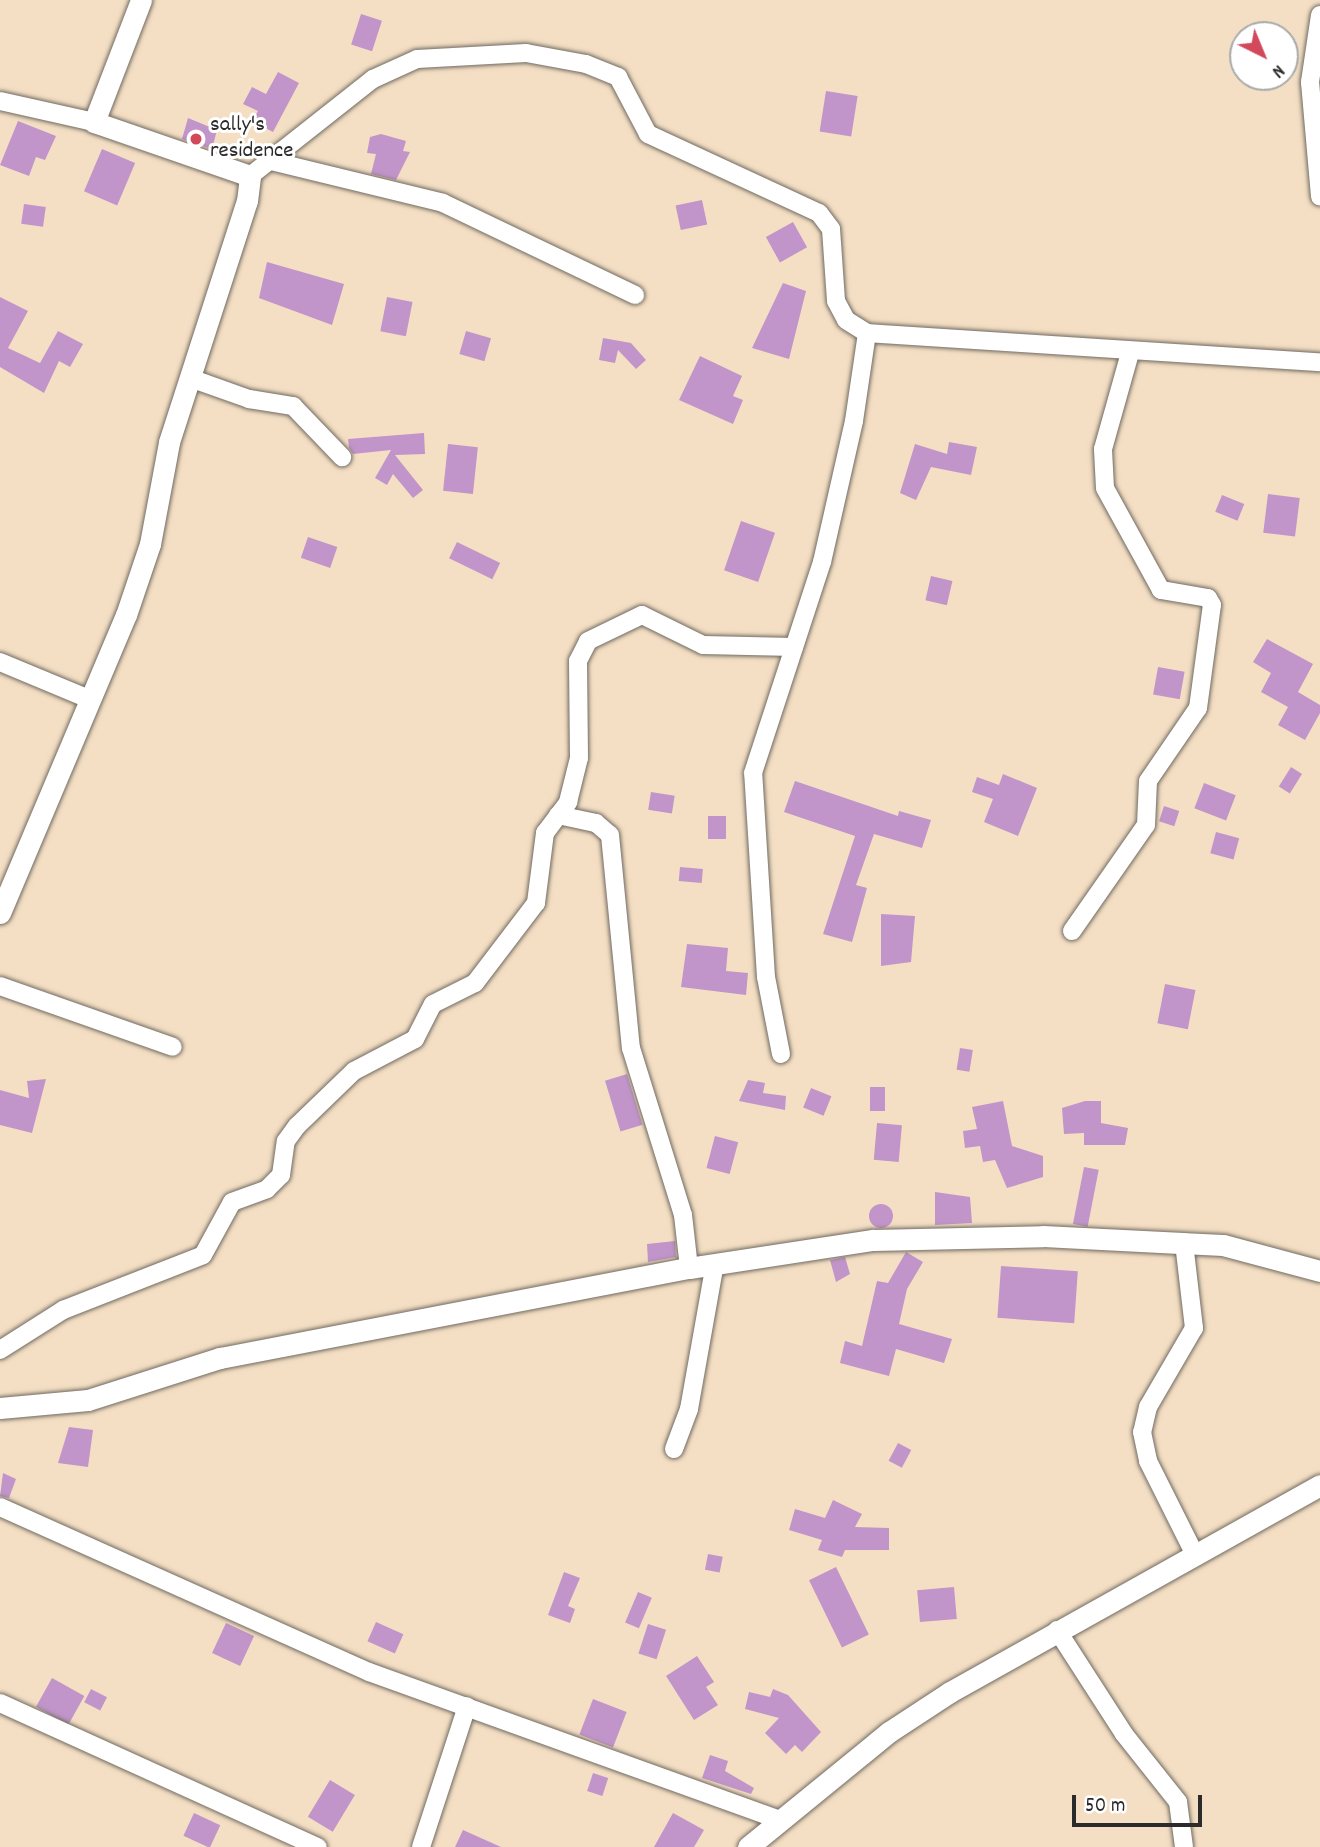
<!DOCTYPE html>
<style>
body{margin:0}
#map{position:relative;width:1320px;height:1847px;overflow:hidden;background:#f4dfc4;font-family:Dekko,sans-serif}
div>[style]{position:absolute}
[style*='--x']{left:calc(var(--x)*1px);top:calc(var(--y)*1px);width:calc(var(--w)*1px);rotate:calc(var(--a)*1deg)}
.building>*{inset:0;background:#c195c9;transform-origin:0 0}
.round{border-radius:50%}
.roads{filter:drop-shadow(0 0 2px #716a61) drop-shadow(0 0 2px #716a61)}
.minor>*{height:18px;margin:-9px;padding:0 9px;transform-origin:9px;border-radius:9px;background:#fff}
.tertiary>*{height:21px;margin:-10.5px;padding:0 10.5px;transform-origin:10.5px;border-radius:10.5px;background:#fff}
.dots>*{width:19px;height:19px;translate:-50% -50%;box-sizing:border-box;border:4px solid #fff;border-radius:50%}
span{translate:-50% -50%;white-space:nowrap;text-align:center;line-height:1.15;-webkit-text-stroke:6px #fff;paint-order:stroke}
.poi-label{font-size:23px;color:#2b2b2b}
.left{translate:0 -50%;text-align:left}
.north{position:absolute;left:1229px;top:21px;width:70px;height:70px;box-sizing:border-box;background:#fff;border:2px solid #aaa;border-radius:50%;rotate:137deg;font-size:19px;font-weight:700;line-height:28px;text-align:center;color:#2b2b2b}
.north::after{content:'';display:block;margin:auto;width:24px;height:32px;background:#d1495b;clip-path:polygon(50% 0,100% 100%,50% 72%,0 100%)}
.scale{position:absolute;left:1072px;top:1795px;width:130px;height:32px;box-sizing:border-box;border:4px solid #2b2b2b;border-top:0;padding-left:9px;font-size:21px;line-height:24px;white-space:nowrap;color:#2b2b2b;-webkit-text-stroke:5px #fff;paint-order:stroke}
</style>
<div id="map">
<div class="building">
<i style="left:361px;top:14px;width:22px;height:32px;rotate:18deg"></i>
<i style="clip-path:polygon(278px 72px,299px 83px,273px 132px,252px 121px,258px 111px,243px 104px,252px 87px,266px 94px)"></i>
<i style="left:826px;top:91px;width:32px;height:41px;rotate:9deg"></i>
<i style="clip-path:polygon(188px 118px,217px 130px,212px 149px,182px 139px)"></i>
<i style="clip-path:polygon(18px 121px,56px 136px,45px 160px,36px 157px,29px 176px,0 165px)"></i>
<i style="clip-path:polygon(381px 134px,406px 141px,403px 151px,410px 152px,396px 180px,371px 174px,376px 154px,367px 153px,370px 137px)"></i>
<i style="left:102px;top:149px;width:36px;height:46px;rotate:23deg"></i>
<i style="left:702px;top:200px;width:25px;height:27px;rotate:78deg"></i>
<i style="left:24px;top:204px;width:22px;height:20px;rotate:8deg"></i>
<i style="left:793px;top:222px;width:29px;height:31px;rotate:61deg"></i>
<i style="clip-path:polygon(267px 262px,344px 284px,332px 325px,259px 298px)"></i>
<i style="clip-path:polygon(783px 283px,806px 291px,789px 359px,752px 348px)"></i>
<i style="clip-path:polygon(0 297px,28px 311px,8px 348px,40px 363px,58px 331px,83px 344px,70px 367px,59px 361px,44px 393px,0 367px)"></i>
<i style="left:387px;top:297px;width:26px;height:35px;rotate:11deg"></i>
<i style="left:466px;top:331px;width:26px;height:24px;rotate:16deg"></i>
<i style="clip-path:polygon(603px 338px,631px 343px,646px 360px,636px 369px,618px 350px,615px 363px,599px 360px)"></i>
<i style="clip-path:polygon(700px 356px,742px 376px,733px 396px,743px 400px,733px 424px,679px 400px)"></i>
<i style="clip-path:polygon(424px 433px,425px 454px,395px 455px,423px 490px,413px 498px,393px 474px,387px 485px,375px 478px,391px 450px,353px 454px,349px 448px,348px 439px)"></i>
<i style="clip-path:polygon(949px 442px,977px 447px,971px 475px,931px 467px,916px 500px,900px 493px,915px 444px,947px 454px)"></i>
<i style="left:448px;top:444px;width:30px;height:47px;rotate:6deg"></i>
<i style="left:1268px;top:494px;width:32px;height:39px;rotate:7deg"></i>
<i style="left:1222px;top:495px;width:24px;height:18px;rotate:22deg"></i>
<i style="left:741px;top:521px;width:36px;height:52px;rotate:19deg"></i>
<i style="left:308px;top:537px;width:31px;height:22px;rotate:19deg"></i>
<i style="left:457px;top:542px;width:48px;height:18px;rotate:26deg"></i>
<i style="left:931px;top:576px;width:22px;height:25px;rotate:13deg"></i>
<i style="clip-path:polygon(1267px 639px,1313px 664px,1298px 692px,1320px 705px,1320px 713px,1305px 740px,1278px 725px,1288px 707px,1261px 692px,1271px 673px,1253px 662px)"></i>
<i style="left:1158px;top:667px;width:27px;height:28px;rotate:10deg"></i>
<i style="left:1291px;top:767px;width:13px;height:23px;rotate:32deg"></i>
<i style="clip-path:polygon(1003px 774px,1037px 788px,1018px 836px,984px 822px,993px 799px,972px 792px,977px 777px,999px 785px)"></i>
<i style="clip-path:polygon(795px 781px,898px 816px,899px 811px,931px 820px,922px 848px,874px 834px,856px 885px,867px 888px,852px 942px,823px 934px,855px 836px,784px 812px)"></i>
<i style="left:1204px;top:783px;width:34px;height:27px;rotate:21deg"></i>
<i style="left:651px;top:792px;width:24px;height:18px;rotate:9deg"></i>
<i style="left:1164px;top:806px;width:16px;height:16px;rotate:18deg"></i>
<i style="left:708px;top:816px;width:18px;height:23px"></i>
<i style="left:1216px;top:832px;width:24px;height:22px;rotate:15deg"></i>
<i style="left:680px;top:867px;width:23px;height:14px;rotate:5deg"></i>
<i style="clip-path:polygon(881px 914px,915px 916px,911px 962px,881px 966px)"></i>
<i style="clip-path:polygon(687px 944px,728px 948px,726px 971px,748px 973px,746px 995px,681px 987px)"></i>
<i style="left:1165px;top:984px;width:31px;height:40px;rotate:11deg"></i>
<i style="left:960px;top:1048px;width:13px;height:22px;rotate:9deg"></i>
<i style="left:627px;top:1074px;width:53px;height:23px;rotate:73deg"></i>
<i style="clip-path:polygon(46px 1079px,32px 1133px,0 1125px,0 1090px,29px 1098px,27px 1081px)"></i>
<i style="clip-path:polygon(748px 1080px,765px 1083px,763px 1093px,786px 1096px,785px 1110px,739px 1101px)"></i>
<i style="left:870px;top:1087px;width:15px;height:24px"></i>
<i style="left:811px;top:1088px;width:22px;height:21px;rotate:22deg"></i>
<i style="clip-path:polygon(1003px 1101px,1012px 1146px,1043px 1156px,1043px 1177px,1007px 1188px,995px 1160px,983px 1162px,980px 1146px,965px 1148px,963px 1131px,977px 1129px,972px 1107px)"></i>
<i style="clip-path:polygon(1085px 1101px,1101px 1101px,1101px 1123px,1128px 1128px,1125px 1145px,1084px 1145px,1084px 1133px,1064px 1134px,1062px 1108px)"></i>
<i style="left:877px;top:1123px;width:25px;height:37px;rotate:5deg"></i>
<i style="left:715px;top:1136px;width:24px;height:33px;rotate:15deg"></i>
<i style="left:1084px;top:1167px;width:15px;height:58px;rotate:11deg"></i>
<i style="clip-path:polygon(935px 1192px,970px 1197px,972px 1223px,935px 1225px)"></i>
<i class="round" style="left:869px;top:1204px;width:24px;height:24px"></i>
<i style="clip-path:polygon(675px 1241px,676px 1257px,648px 1262px,647px 1244px)"></i>
<i style="clip-path:polygon(906px 1252px,923px 1262px,907px 1289px,899px 1324px,952px 1339px,944px 1363px,896px 1349px,889px 1376px,840px 1363px,845px 1341px,862px 1346px,877px 1281px,888px 1283px)"></i>
<i style="clip-path:polygon(845px 1257px,850px 1274px,836px 1282px,830px 1260px)"></i>
<i style="left:1001px;top:1266px;width:77px;height:52px;rotate:4deg"></i>
<i style="clip-path:polygon(69px 1427px,93px 1430px,88px 1467px,58px 1463px)"></i>
<i style="left:898px;top:1443px;width:15px;height:20px;rotate:28deg"></i>
<i style="clip-path:polygon(3px 1473px,16px 1479px,9px 1498px,0 1496px)"></i>
<i style="clip-path:polygon(833px 1500px,862px 1514px,855px 1527px,889px 1528px,889px 1550px,845px 1550px,842px 1557px,818px 1550px,822px 1540px,789px 1530px,795px 1509px,825px 1518px)"></i>
<i style="left:708px;top:1554px;width:15px;height:16px;rotate:11deg"></i>
<i style="left:836px;top:1567px;width:75px;height:30px;rotate:64deg"></i>
<i style="clip-path:polygon(564px 1572px,580px 1578px,568px 1606px,575px 1609px,570px 1623px,548px 1615px)"></i>
<i style="left:954px;top:1587px;width:32px;height:37px;rotate:85deg"></i>
<i style="left:638px;top:1592px;width:15px;height:33px;rotate:23deg"></i>
<i style="left:376px;top:1622px;width:30px;height:21px;rotate:24deg"></i>
<i style="left:226px;top:1623px;width:31px;height:33px;rotate:25deg"></i>
<i style="left:648px;top:1624px;width:19px;height:31px;rotate:18deg"></i>
<i style="clip-path:polygon(697px 1656px,714px 1682px,706px 1687px,718px 1705px,694px 1720px,666px 1676px)"></i>
<i style="left:52px;top:1678px;width:37px;height:33px;rotate:29deg"></i>
<i style="left:91px;top:1689px;width:18px;height:15px;rotate:27deg"></i>
<i style="clip-path:polygon(773px 1689px,788px 1695px,821px 1732px,802px 1752px,795px 1745px,786px 1754px,765px 1733px,779px 1718px,745px 1709px,749px 1692px,770px 1697px)"></i>
<i style="left:593px;top:1699px;width:36px;height:38px;rotate:21deg"></i>
<i style="clip-path:polygon(710px 1755px,728px 1761px,725px 1771px,754px 1788px,751px 1794px,702px 1778px)"></i>
<i style="left:593px;top:1773px;width:16px;height:19px;rotate:18deg"></i>
<i style="left:330px;top:1780px;width:29px;height:43px;rotate:31deg"></i>
<i style="left:194px;top:1813px;width:29px;height:25px;rotate:25deg"></i>
<i style="clip-path:polygon(673px 1813px,704px 1830px,694px 1847px,654px 1847px)"></i>
<i style="clip-path:polygon(463px 1830px,501px 1847px,455px 1847px)"></i>
</div>
<div class="roads">
<div class="minor">
<i style="--x:1320;--y:15;--w:68;--a:98.5"></i>
<i style="--x:1310;--y:82;--w:115;--a:85"></i>
<i style="--x:0;--y:101;--w:96;--a:12.6"></i>
<i style="--x:267;--y:160;--w:181;--a:13.7"></i>
<i style="--x:443;--y:203;--w:213;--a:25.6"></i>
<i style="--x:250;--y:176;--w:157;--a:-38.3"></i>
<i style="--x:373;--y:79;--w:48;--a:-24.4"></i>
<i style="--x:417;--y:59;--w:109;--a:-3.2"></i>
<i style="--x:526;--y:53;--w:61;--a:10.4"></i>
<i style="--x:586;--y:64;--w:35;--a:22"></i>
<i style="--x:618;--y:77;--w:64;--a:62.2"></i>
<i style="--x:648;--y:134;--w:188;--a:24.8"></i>
<i style="--x:819;--y:213;--w:20;--a:53"></i>
<i style="--x:831;--y:229;--w:72;--a:86"></i>
<i style="--x:836;--y:301;--w:21;--a:62"></i>
<i style="--x:846;--y:320;--w:25;--a:32"></i>
<i style="--x:867;--y:333;--w:454;--a:3.7"></i>
<i style="--x:190;--y:378;--w:63;--a:19.6"></i>
<i style="--x:249;--y:399;--w:45;--a:9"></i>
<i style="--x:293;--y:406;--w:71;--a:46.1"></i>
<i style="--x:0;--y:662;--w:96;--a:22.6"></i>
<i style="--x:558;--y:815;--w:39;--a:12"></i>
<i style="--x:596;--y:823;--w:18;--a:41"></i>
<i style="--x:610;--y:835;--w:214;--a:84.4"></i>
<i style="--x:631;--y:1048;--w:175;--a:72.7"></i>
<i style="--x:683;--y:1215;--w:53;--a:83.5"></i>
<i style="--x:1072;--y:931;--w:129;--a:-55.1"></i>
<i style="--x:1146;--y:825;--w:44;--a:-87.4"></i>
<i style="--x:1148;--y:781;--w:88;--a:-55.6"></i>
<i style="--x:1198;--y:708;--w:104;--a:-82.3"></i>
<i style="--x:1212;--y:605;--w:8;--a:-120"></i>
<i style="--x:1208;--y:598;--w:48;--a:-170.3"></i>
<i style="--x:1161;--y:590;--w:116;--a:-118.8"></i>
<i style="--x:1105;--y:488;--w:39;--a:-93"></i>
<i style="--x:1103;--y:449;--w:100;--a:-74.3"></i>
<i style="--x:0;--y:986;--w:183;--a:19.4"></i>
<i style="--x:781;--y:1054;--w:78;--a:-101"></i>
<i style="--x:766;--y:977;--w:204;--a:-93.6"></i>
<i style="--x:753;--y:773;--w:222;--a:-71.9"></i>
<i style="--x:822;--y:562;--w:145;--a:-77.2"></i>
<i style="--x:854;--y:421;--w:89;--a:-81.6"></i>
<i style="--x:1184;--y:1243;--w:86;--a:83.3"></i>
<i style="--x:1194;--y:1328;--w:91;--a:120.2"></i>
<i style="--x:1148;--y:1407;--w:26;--a:103"></i>
<i style="--x:1142;--y:1432;--w:30;--a:78"></i>
<i style="--x:1148;--y:1461;--w:105;--a:63.4"></i>
<i style="--x:0;--y:1350;--w:75;--a:-32.4"></i>
<i style="--x:63;--y:1310;--w:150;--a:-21.4"></i>
<i style="--x:203;--y:1255;--w:60;--a:-61.3"></i>
<i style="--x:232;--y:1202;--w:37;--a:-20"></i>
<i style="--x:267;--y:1189;--w:20;--a:-45"></i>
<i style="--x:281;--y:1175;--w:34;--a:-82"></i>
<i style="--x:286;--y:1141;--w:19;--a:-54"></i>
<i style="--x:297;--y:1126;--w:79;--a:-44"></i>
<i style="--x:354;--y:1071;--w:69;--a:-27.7"></i>
<i style="--x:415;--y:1039;--w:39;--a:-63"></i>
<i style="--x:433;--y:1004;--w:47;--a:-26.6"></i>
<i style="--x:475;--y:983;--w:101;--a:-52.7"></i>
<i style="--x:536;--y:903;--w:71;--a:-82.7"></i>
<i style="--x:545;--y:833;--w:39;--a:-53"></i>
<i style="--x:568;--y:802;--w:45;--a:-76"></i>
<i style="--x:579;--y:758;--w:97;--a:-90.6"></i>
<i style="--x:578;--y:661;--w:22;--a:-63"></i>
<i style="--x:588;--y:641;--w:60;--a:-25.7"></i>
<i style="--x:642;--y:615;--w:68;--a:26.2"></i>
<i style="--x:703;--y:645;--w:91;--a:1.3"></i>
<i style="--x:674;--y:1449;--w:43;--a:-69.4"></i>
<i style="--x:689;--y:1409;--w:143;--a:-79.9"></i>
<i style="--x:0;--y:1507;--w:404;--a:24.1"></i>
<i style="--x:369;--y:1672;--w:436;--a:19.8"></i>
<i style="--x:1057;--y:1630;--w:124;--a:57.2"></i>
<i style="--x:1124;--y:1734;--w:87;--a:51.5"></i>
<i style="--x:1178;--y:1802;--w:45;--a:82.4"></i>
<i style="--x:0;--y:1703;--w:349;--a:24.4"></i>
<i style="--x:421;--y:1847;--w:148;--a:-71.9"></i>
</div>
<div class="tertiary">
<i style="--x:0;--y:913;--w:324;--a:-67.1"></i>
<i style="--x:126;--y:615;--w:75;--a:-71.3"></i>
<i style="--x:150;--y:544;--w:104;--a:-79.4"></i>
<i style="--x:169;--y:442;--w:253;--a:-72.1"></i>
<i style="--x:247;--y:201;--w:25;--a:-83"></i>
<i style="--x:250;--y:176;--w:165;--a:-160.9"></i>
<i style="--x:94;--y:122;--w:131;--a:-68.9"></i>
<i style="--x:0;--y:1408;--w:88;--a:-5.2"></i>
<i style="--x:88;--y:1400;--w:139;--a:-17.7"></i>
<i style="--x:220;--y:1358;--w:478;--a:-10.9"></i>
<i style="--x:689;--y:1268;--w:186;--a:-8.7"></i>
<i style="--x:873;--y:1240;--w:170;--a:-1.3"></i>
<i style="--x:1043;--y:1236;--w:180;--a:2.9"></i>
<i style="--x:1223;--y:1245;--w:100;--a:15"></i>
<i style="--x:748;--y:1847;--w:182;--a:-39.2"></i>
<i style="--x:889;--y:1732;--w:73;--a:-33.3"></i>
<i style="--x:950;--y:1692;--w:424;--a:-29.2"></i>
</div>
</div>
<div class="dots">
<i style="left:196px;top:139px;background:#d1495b"></i>
</div>
<div class="poi-label">
<span class="left" style="left:210px;top:139px">sally's<br>residence</span>
</div>
<div class="north">N</div>
<div class="scale">50 m</div>
</div>
